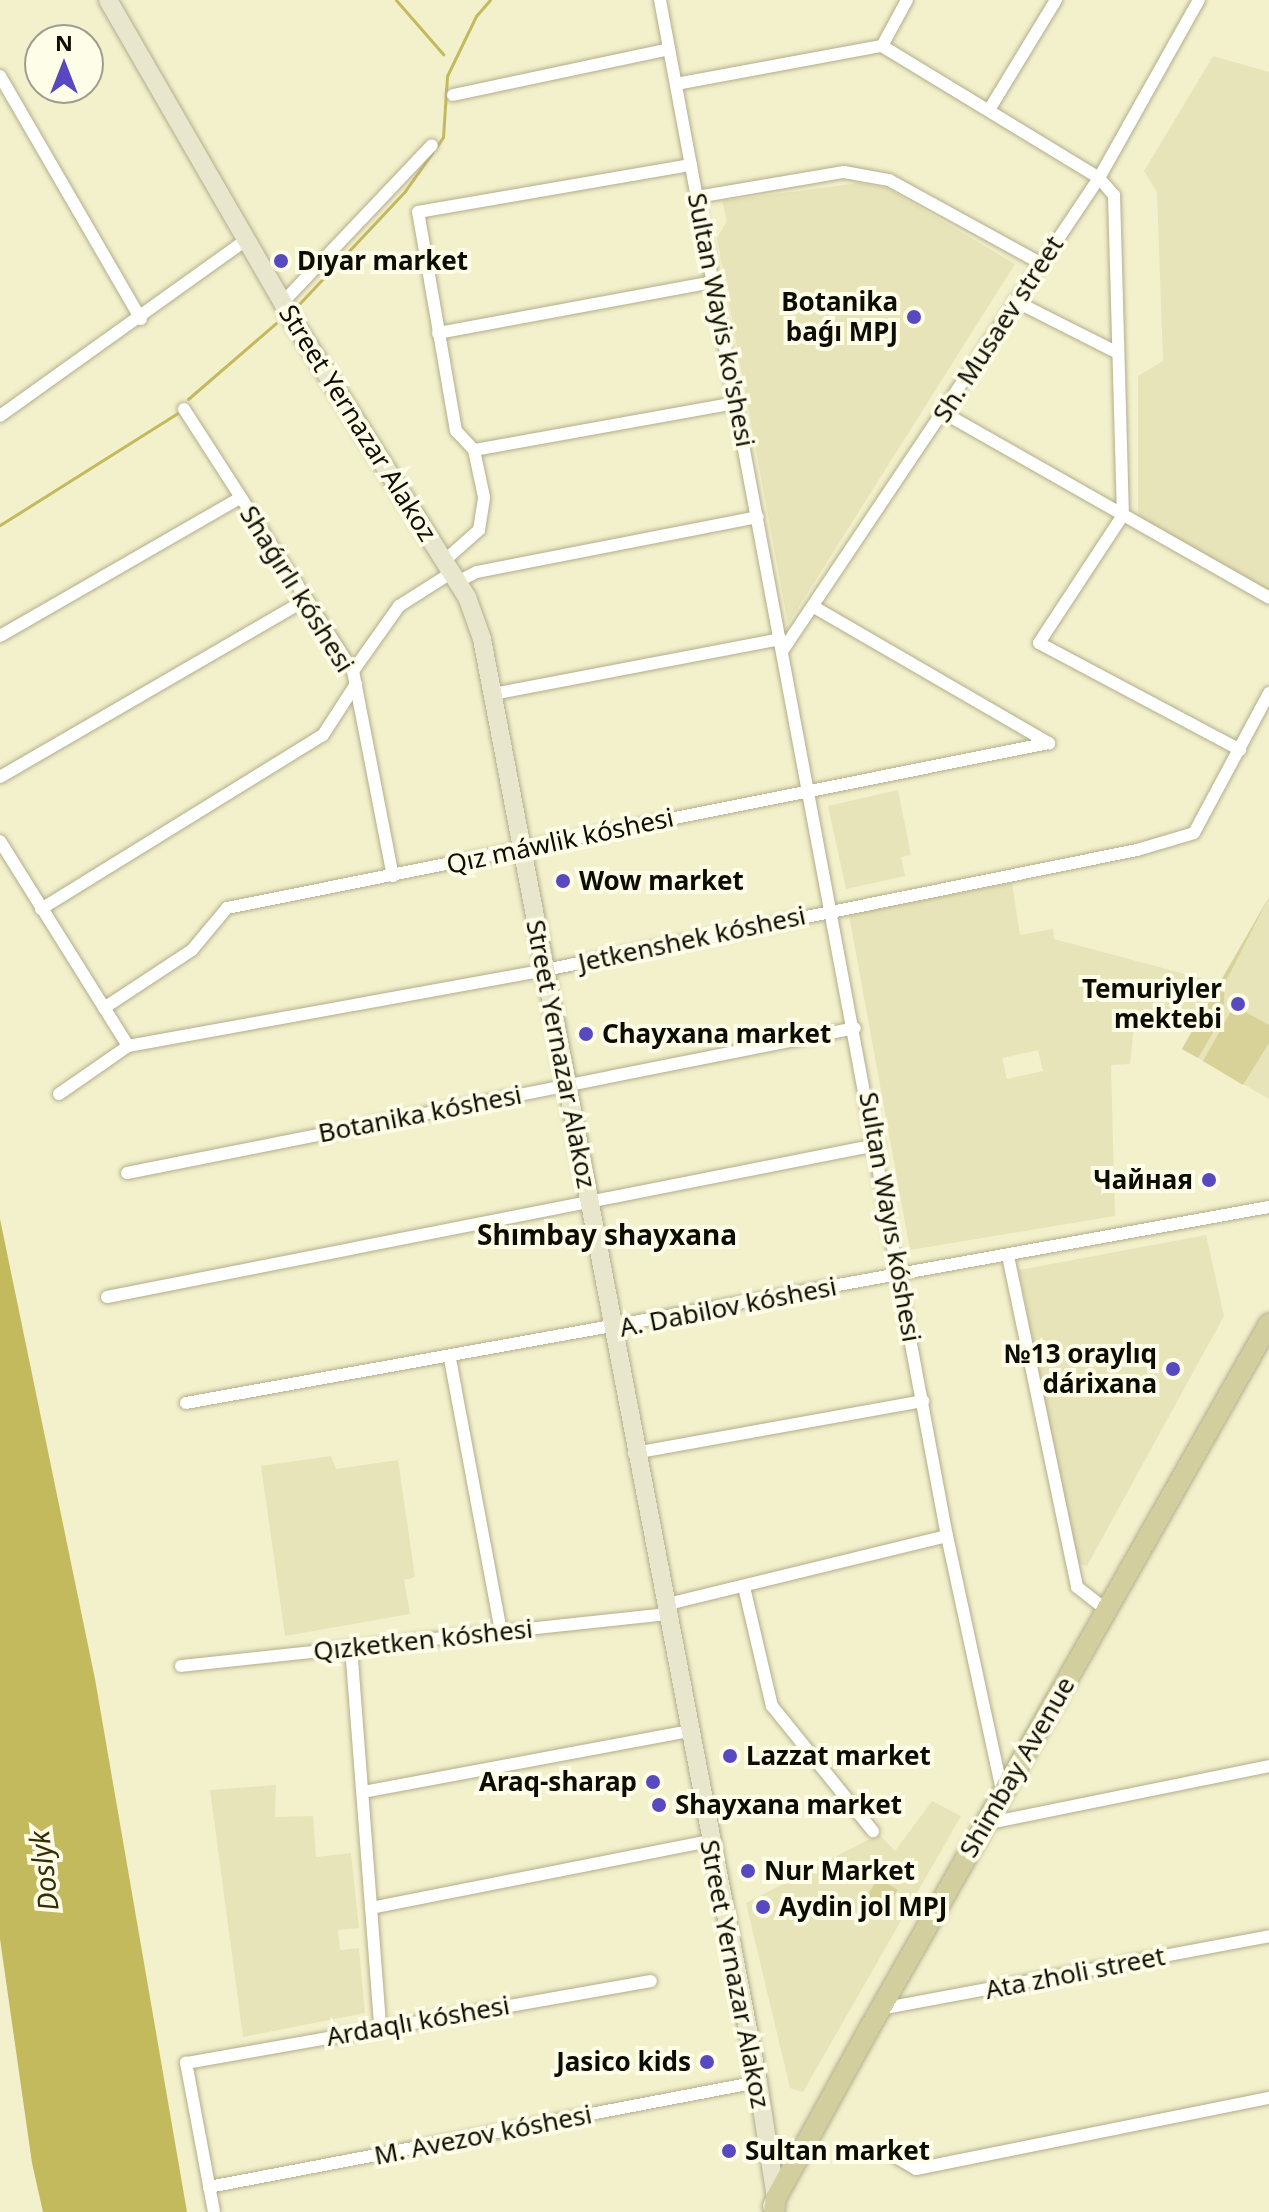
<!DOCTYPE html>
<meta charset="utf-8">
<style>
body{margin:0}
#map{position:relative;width:1269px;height:2212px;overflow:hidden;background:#f3f0cc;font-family:"Noto Sans",sans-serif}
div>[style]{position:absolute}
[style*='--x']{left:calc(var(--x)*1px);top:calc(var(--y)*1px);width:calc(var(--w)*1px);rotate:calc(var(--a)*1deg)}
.built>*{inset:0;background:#e8e4b9}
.green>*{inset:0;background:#d8d299;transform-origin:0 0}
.water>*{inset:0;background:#c3b95d}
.stream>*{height:3px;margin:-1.5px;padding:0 1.5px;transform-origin:1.5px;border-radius:1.5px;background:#c3b95d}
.roads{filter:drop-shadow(0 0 2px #b1ae8c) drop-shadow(0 0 2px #b1ae8c)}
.street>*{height:12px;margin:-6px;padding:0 6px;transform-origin:6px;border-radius:6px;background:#fff}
.secondary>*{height:18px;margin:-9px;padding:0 9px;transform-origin:9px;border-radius:9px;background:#e9e6ce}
.primary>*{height:20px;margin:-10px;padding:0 10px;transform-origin:10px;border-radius:10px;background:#d3ce9d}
.dots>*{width:22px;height:22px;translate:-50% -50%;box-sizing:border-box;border:4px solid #fefde7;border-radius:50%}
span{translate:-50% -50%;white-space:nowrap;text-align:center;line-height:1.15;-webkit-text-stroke:8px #fefde7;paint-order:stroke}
.poi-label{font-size:26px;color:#0e0d03;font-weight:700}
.left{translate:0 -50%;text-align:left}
.right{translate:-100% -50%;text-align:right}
.street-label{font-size:26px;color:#0e0d03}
.neighbourhood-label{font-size:28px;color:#0e0d03;font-weight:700}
.water-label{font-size:28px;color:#332e05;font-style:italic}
.north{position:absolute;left:24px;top:24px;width:80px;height:80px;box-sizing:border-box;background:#fefde7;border:2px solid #9e9d8c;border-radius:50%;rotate:0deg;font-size:22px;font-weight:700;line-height:32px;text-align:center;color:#0e0d03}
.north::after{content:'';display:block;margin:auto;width:28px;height:36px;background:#5849c1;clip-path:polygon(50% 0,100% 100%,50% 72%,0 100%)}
</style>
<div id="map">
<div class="built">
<i style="clip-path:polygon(1213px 56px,1269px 72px,1269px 590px,1138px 517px,1138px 376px,1163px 361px,1157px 192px,1144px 171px)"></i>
<i style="clip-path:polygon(859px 183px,887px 188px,1015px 264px,788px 624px,717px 238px,727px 221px,722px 201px)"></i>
<i style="clip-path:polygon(898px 790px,911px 855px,901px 857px,905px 876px,846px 889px,828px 806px)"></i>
<i style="clip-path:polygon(evenodd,1012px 883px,1020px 935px,1053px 929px,1054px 939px,1219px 983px,1269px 897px,1269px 1099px,1182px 1049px,1195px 1025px,1134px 1026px,1130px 1064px,1111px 1065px,1115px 1216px,910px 1250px,849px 915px,1012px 883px,1038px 1050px,1043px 1071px,1007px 1079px,1002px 1058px,1038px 1050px)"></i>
<i style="clip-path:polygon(1206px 1235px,1224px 1316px,1087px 1566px,1077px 1563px,1019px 1270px)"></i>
<i style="clip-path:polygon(331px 1456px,336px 1469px,398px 1460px,415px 1577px,404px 1580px,410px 1614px,285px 1636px,261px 1466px)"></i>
<i style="clip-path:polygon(276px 1785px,275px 1817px,313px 1816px,316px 1857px,351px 1853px,359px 1928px,338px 1930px,340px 1950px,359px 1948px,365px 2013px,243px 2037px,210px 1790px)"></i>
<i style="clip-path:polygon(932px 1801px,961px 1816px,803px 2092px,790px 2088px,746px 1903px,879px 1834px,895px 1851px)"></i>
</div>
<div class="green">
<i style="clip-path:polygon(1269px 897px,1225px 983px,1223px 1016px,1198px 1058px,1182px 1049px)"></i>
<i style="clip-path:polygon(1240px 1009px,1269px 1025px,1269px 1043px,1243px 1085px,1203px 1061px,1231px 1011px)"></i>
<i style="left:878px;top:1878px;width:23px;height:34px;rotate:31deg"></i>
</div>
<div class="water">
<i style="clip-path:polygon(0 1219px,95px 1679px,187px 2212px,43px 2212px,32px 2163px,0 1939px)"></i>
</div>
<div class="stream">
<i style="--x:396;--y:0;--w:72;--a:49"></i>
<i style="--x:437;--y:146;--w:11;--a:-56"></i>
<i style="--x:443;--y:137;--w:61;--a:-86.2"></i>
<i style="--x:447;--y:76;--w:67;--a:-64.2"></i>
<i style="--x:476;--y:16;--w:21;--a:-49"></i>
<i style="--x:300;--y:303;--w:154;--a:-46.8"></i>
<i style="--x:405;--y:191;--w:47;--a:-54.6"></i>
<i style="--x:188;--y:399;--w:116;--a:-40.8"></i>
<i style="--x:0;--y:525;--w:210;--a:-32.2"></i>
</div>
<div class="roads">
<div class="street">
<i style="--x:660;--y:0;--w:1563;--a:79.42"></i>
<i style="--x:947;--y:1536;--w:264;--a:77.8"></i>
<i style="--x:882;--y:46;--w:52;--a:-61.5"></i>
<i style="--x:0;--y:76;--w:281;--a:59.9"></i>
<i style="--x:676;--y:84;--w:209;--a:-10.5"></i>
<i style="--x:882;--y:46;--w:254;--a:31.3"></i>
<i style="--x:1099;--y:178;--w:23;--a:49"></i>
<i style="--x:1114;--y:195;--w:320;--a:88.4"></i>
<i style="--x:1123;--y:515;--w:153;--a:123.3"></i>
<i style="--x:1039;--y:643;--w:228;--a:28"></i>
<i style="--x:453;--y:95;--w:221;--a:-12"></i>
<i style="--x:989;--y:110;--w:129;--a:-58.7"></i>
<i style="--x:697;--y:197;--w:149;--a:-9.7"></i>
<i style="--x:844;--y:172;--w:46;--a:10.1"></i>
<i style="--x:889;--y:180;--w:172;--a:28.8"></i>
<i style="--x:1015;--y:301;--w:115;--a:26.8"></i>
<i style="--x:283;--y:302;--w:216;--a:-46.5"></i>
<i style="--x:438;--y:333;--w:281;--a:-10.5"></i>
<i style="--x:184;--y:409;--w:312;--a:57.2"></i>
<i style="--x:353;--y:671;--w:209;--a:79"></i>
<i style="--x:944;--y:413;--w:374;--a:29.6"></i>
<i style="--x:0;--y:416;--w:304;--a:-35.6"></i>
<i style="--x:474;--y:450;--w:266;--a:-10.2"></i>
<i style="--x:444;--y:561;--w:47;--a:-41.5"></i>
<i style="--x:479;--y:530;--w:33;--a:-81"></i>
<i style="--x:484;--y:497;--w:48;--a:-102"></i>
<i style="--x:474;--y:450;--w:26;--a:-133"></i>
<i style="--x:456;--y:431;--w:222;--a:-99.8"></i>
<i style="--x:418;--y:212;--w:277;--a:-9.8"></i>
<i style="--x:457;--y:582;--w:22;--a:-27"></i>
<i style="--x:477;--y:572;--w:286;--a:-11.1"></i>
<i style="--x:814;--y:607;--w:272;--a:30.1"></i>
<i style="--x:0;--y:636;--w:277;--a:-29.9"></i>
<i style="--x:783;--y:650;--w:568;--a:-56.2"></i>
<i style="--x:1099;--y:178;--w:204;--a:-60.7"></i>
<i style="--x:353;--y:671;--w:80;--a:-54.7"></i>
<i style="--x:399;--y:606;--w:62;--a:-32.4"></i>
<i style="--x:493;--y:694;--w:293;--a:-10.8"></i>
<i style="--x:0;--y:777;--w:351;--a:-30.1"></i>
<i style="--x:0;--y:841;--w:242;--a:58"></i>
<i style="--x:41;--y:909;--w:331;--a:-31.7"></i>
<i style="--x:323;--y:735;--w:61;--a:-57.1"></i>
<i style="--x:104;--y:1008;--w:105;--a:-33.4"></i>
<i style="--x:192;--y:950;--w:55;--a:-50.2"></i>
<i style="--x:227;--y:908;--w:838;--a:-11.35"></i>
<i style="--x:59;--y:1094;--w:84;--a:-34.8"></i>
<i style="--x:128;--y:1046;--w:424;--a:-10.3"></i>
<i style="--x:545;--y:970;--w:604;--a:-11.46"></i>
<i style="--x:1137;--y:850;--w:59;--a:-16.6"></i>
<i style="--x:1194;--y:833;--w:159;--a:-61.8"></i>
<i style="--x:127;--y:1173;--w:742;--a:-11.26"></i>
<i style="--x:1008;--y:1256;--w:338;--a:78.2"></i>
<i style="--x:1077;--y:1587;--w:37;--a:38"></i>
<i style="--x:107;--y:1297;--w:785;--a:-11.17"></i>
<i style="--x:450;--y:1359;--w:278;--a:79.4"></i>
<i style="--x:186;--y:1403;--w:1101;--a:-10.26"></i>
<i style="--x:634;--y:1453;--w:294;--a:-10.2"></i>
<i style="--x:744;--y:1587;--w:122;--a:76.8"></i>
<i style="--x:772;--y:1706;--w:161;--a:51.1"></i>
<i style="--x:664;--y:1605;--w:291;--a:-13.7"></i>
<i style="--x:351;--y:1647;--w:381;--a:85.6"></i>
<i style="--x:181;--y:1666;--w:488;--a:-6.1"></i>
<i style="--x:363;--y:1792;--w:332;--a:-10.6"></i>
<i style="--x:985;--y:1824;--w:290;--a:-11.5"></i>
<i style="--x:371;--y:1908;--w:346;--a:-11.2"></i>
<i style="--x:880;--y:2009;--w:396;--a:-10.6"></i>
<i style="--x:891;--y:2154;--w:29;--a:31"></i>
<i style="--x:916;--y:2169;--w:360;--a:-11.4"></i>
<i style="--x:209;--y:2187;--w:559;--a:-10.83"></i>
<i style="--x:214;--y:2212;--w:152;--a:-100.6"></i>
<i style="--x:186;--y:2063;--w:472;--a:-10"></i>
</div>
<div class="secondary">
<i style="--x:108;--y:0;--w:374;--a:60"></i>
<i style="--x:295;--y:324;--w:323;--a:57.8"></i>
<i style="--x:467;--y:597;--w:45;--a:70.3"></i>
<i style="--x:482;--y:639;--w:1469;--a:79.17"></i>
<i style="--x:758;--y:2082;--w:117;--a:81.2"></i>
<i style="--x:776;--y:2198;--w:9;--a:117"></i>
</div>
<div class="primary">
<i style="--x:774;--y:2212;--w:14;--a:-82"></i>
<i style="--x:776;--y:2198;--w:193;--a:-61.2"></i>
<i style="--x:869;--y:2029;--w:811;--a:-60.43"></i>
</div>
</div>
<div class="dots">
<i style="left:281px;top:261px;background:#5849c1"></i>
<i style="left:914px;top:317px;background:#5849c1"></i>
<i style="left:563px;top:881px;background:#5849c1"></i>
<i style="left:1238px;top:1004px;background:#5849c1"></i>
<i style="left:586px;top:1034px;background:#5849c1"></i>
<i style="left:1209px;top:1180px;background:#5849c1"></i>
<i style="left:1173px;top:1369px;background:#5849c1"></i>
<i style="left:730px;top:1756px;background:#5849c1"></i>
<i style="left:653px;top:1782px;background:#5849c1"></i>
<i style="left:659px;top:1805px;background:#5849c1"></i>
<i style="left:748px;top:1871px;background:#5849c1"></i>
<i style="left:763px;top:1907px;background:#5849c1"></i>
<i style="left:707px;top:2062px;background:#5849c1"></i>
<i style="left:729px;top:2151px;background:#5849c1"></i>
</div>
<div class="poi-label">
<span class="left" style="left:297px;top:261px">Dıyar market</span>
<span class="right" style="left:898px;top:317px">Botanika<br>baǵı MPJ</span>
<span class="left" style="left:579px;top:881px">Wow market</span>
<span class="right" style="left:1222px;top:1004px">Temuriyler<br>mektebi</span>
<span class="left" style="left:602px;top:1034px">Chayxana market</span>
<span class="right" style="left:1193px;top:1180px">Чайная</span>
<span class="right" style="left:1157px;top:1369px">№13 oraylıq<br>dárixana</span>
<span class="left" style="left:746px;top:1756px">Lazzat market</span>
<span class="right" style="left:637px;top:1782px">Araq-sharap</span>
<span class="left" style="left:675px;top:1805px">Shayxana market</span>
<span class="left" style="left:764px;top:1871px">Nur Market</span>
<span class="left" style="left:779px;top:1907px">Aydin jol MPJ</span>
<span class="right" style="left:691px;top:2062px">Jasico kids</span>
<span class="left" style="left:745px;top:2151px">Sultan market</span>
</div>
<div class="street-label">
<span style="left:721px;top:320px;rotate:79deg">Sultan Wayis ko'shesi</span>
<span style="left:998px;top:329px;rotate:-57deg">Sh. Musaev street</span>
<span style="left:358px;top:423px;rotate:58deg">Street Yernazar Alakoz</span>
<span style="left:297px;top:589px;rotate:58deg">Shaǵırlı kóshesi</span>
<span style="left:560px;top:841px;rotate:-12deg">Qız máwlik kóshesi</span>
<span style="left:692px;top:939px;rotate:-12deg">Jetkenshek kóshesi</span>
<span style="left:561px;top:1054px;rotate:79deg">Street Yernazar Alakoz</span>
<span style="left:420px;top:1114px;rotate:-11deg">Botanika kóshesi</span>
<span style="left:890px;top:1217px;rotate:80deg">Sultan Wayıs kóshesi</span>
<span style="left:728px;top:1307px;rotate:-11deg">A. Dabilov kóshesi</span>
<span style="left:423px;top:1640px;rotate:-6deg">Qızketken kóshesi</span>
<span style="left:1017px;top:1767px;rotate:-60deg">Shimbay Avenue</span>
<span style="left:1075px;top:1973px;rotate:-11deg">Ata zholi street</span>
<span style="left:735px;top:1974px;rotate:79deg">Street Yernazar Alakoz</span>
<span style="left:418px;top:2021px;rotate:-10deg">Ardaqlı kóshesi</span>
<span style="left:483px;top:2135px;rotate:-11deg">M. Avezov kóshesi</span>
</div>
<div class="neighbourhood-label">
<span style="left:607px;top:1234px">Shımbay shayxana</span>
</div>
<div class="water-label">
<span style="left:43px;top:1871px;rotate:-97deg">Doslyk</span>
</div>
<div class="north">N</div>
</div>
